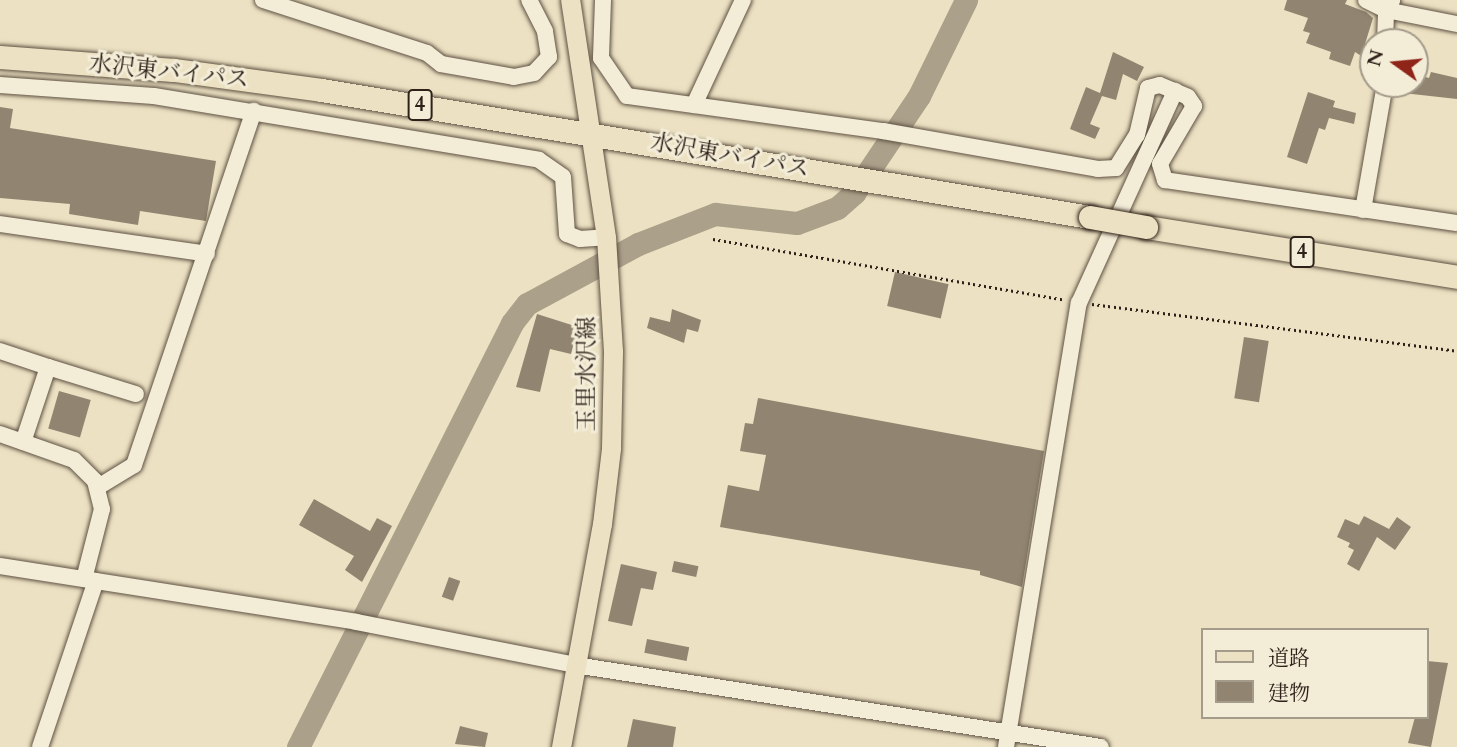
<!DOCTYPE html>
<meta charset="utf-8">
<style>
body{margin:0}
#map{position:relative;width:1457px;height:747px;overflow:hidden;background:#ece1c2;font-family:Cardo,"Noto Serif JP",serif}
div>[style]{position:absolute}
[style*='--x']{left:calc(var(--x)*1px);top:calc(var(--y)*1px);width:calc(var(--w)*1px);rotate:calc(var(--a)*1deg)}
.river>*{height:23px;margin:-11.5px;padding:0 11.5px;transform-origin:11.5px;border-radius:11.5px;background:#aba089}
.building>*{inset:0;background:#918571;transform-origin:0 0}
.path>*{height:2.5px;margin-top:-1.25px;transform-origin:0;background:repeating-linear-gradient(90deg,#2e2119 0 2px,transparent 0 5.5px)}
.roads{filter:drop-shadow(0 0 2px #5e5143) drop-shadow(0 0 2px #5e5143)}
.minor>*{height:16px;margin:-8px;padding:0 8px;transform-origin:8px;border-radius:8px;background:#f3ecd7}
.major>*{height:19px;margin:-9.5px;padding:0 9.5px;transform-origin:9.5px;border-radius:9.5px;background:#ece1c2}
.highway>*{height:23px;margin:-11.5px;padding:0 11.5px;transform-origin:11.5px;border-radius:11.5px;background:#ece1c2}
.bridges{filter:drop-shadow(0 0 2px #2e2119) drop-shadow(0 0 2px #2e2119)}
.highway-bridge>*{height:23px;margin:-11.5px;padding:0 11.5px;transform-origin:11.5px;border-radius:11.5px;background:#ece1c2}
span{translate:-50% -50%;white-space:nowrap;text-align:center;line-height:1.15;-webkit-text-stroke:6px #f3ecd7;paint-order:stroke}
.shield-label span{padding:2px 5px;background:#f3ecd7;border:2px solid;border-radius:5px;-webkit-text-stroke-width:0}
.shield-label{font-size:21px;color:#2e2119;font-weight:700}
.street-label{font-size:23px;color:#2e2119}
.legend{position:absolute;left:1201px;top:628px;width:228px;height:91px;box-sizing:border-box;background:#f3ecd7;border:2px solid #a49b8b;margin:0;padding:9px 12px;list-style:none;font-size:21px;color:#2e2119}
.legend li{display:flex;align-items:center;gap:14px;height:35px}
.legend b{width:35px;border:2px solid #a49b8b}
.north{position:absolute;left:1359px;top:28px;width:70px;height:70px;box-sizing:border-box;background:#f3ecd7;border:2px solid #a49b8b;border-radius:50%;rotate:285deg;font-size:19px;font-weight:700;line-height:28px;text-align:center;color:#2e2119}
.north::after{content:'';display:block;margin:auto;width:24px;height:32px;background:#8f2418;clip-path:polygon(50% 0,100% 100%,50% 72%,0 100%)}
</style>
<div id="map">
<div class="river">
<i style="--x:298;--y:747;--w:475;--a:-63.2"></i>
<i style="--x:512;--y:323;--w:24;--a:-52"></i>
<i style="--x:527;--y:304;--w:126;--a:-28.4"></i>
<i style="--x:638;--y:244;--w:83;--a:-21.3"></i>
<i style="--x:715;--y:214;--w:82;--a:6.3"></i>
<i style="--x:797;--y:223;--w:43;--a:-20.6"></i>
<i style="--x:837;--y:208;--w:23;--a:-41"></i>
<i style="--x:854;--y:193;--w:117;--a:-56.2"></i>
<i style="--x:919;--y:96;--w:107;--a:-63.9"></i>
</div>
<div class="building">
<i style="clip-path:polygon(1287px 0,1347px 0,1345px 4px,1366px 12px,1373px 18px,1365px 44px,1372px 48px,1366px 59px,1355px 52px,1350px 66px,1329px 59px,1331px 52px,1306px 43px,1310px 33px,1303px 31px,1308px 18px,1284px 10px)"></i>
<i style="clip-path:polygon(1113px 52px,1144px 67px,1137px 81px,1123px 74px,1116px 100px,1102px 96px,1090px 124px,1100px 128px,1095px 139px,1070px 129px,1086px 87px,1100px 93px)"></i>
<i style="clip-path:polygon(1431px 72px,1457px 78px,1457px 99px,1403px 93px,1406px 84px,1415px 84px,1415px 74px,1429px 78px)"></i>
<i style="clip-path:polygon(1308px 92px,1335px 101px,1333px 107px,1356px 113px,1354px 124px,1329px 118px,1325px 130px,1319px 128px,1307px 164px,1287px 157px)"></i>
<i style="clip-path:polygon(0 107px,13px 109px,10px 128px,216px 161px,206px 221px,140px 211px,138px 225px,69px 214px,70px 204px,0 198px)"></i>
<i style="left:895px;top:272px;width:55px;height:35px;rotate:13deg"></i>
<i style="clip-path:polygon(672px 309px,701px 320px,698px 332px,687px 329px,684px 343px,647px 328px,650px 317px,670px 322px)"></i>
<i style="clip-path:polygon(537px 314px,578px 327px,571px 354px,550px 349px,540px 392px,516px 387px)"></i>
<i style="left:1244px;top:337px;width:25px;height:62px;rotate:9deg"></i>
<i style="left:59px;top:391px;width:33px;height:39px;rotate:16deg"></i>
<i style="clip-path:polygon(758px 398px,1044px 451px,1022px 587px,980px 575px,980px 571px,720px 527px,728px 485px,759px 491px,766px 455px,740px 451px,745px 423px,753px 424px)"></i>
<i style="clip-path:polygon(314px 499px,370px 531px,377px 518px,392px 526px,362px 582px,345px 570px,354px 556px,299px 525px)"></i>
<i style="clip-path:polygon(1364px 516px,1389px 529px,1397px 517px,1411px 527px,1395px 550px,1377px 537px,1359px 571px,1347px 564px,1354px 550px,1348px 547px,1350px 543px,1337px 537px,1345px 519px,1359px 525px)"></i>
<i style="left:674px;top:561px;width:25px;height:11px;rotate:12deg"></i>
<i style="clip-path:polygon(621px 564px,657px 572px,653px 590px,641px 588px,632px 626px,608px 621px)"></i>
<i style="left:449px;top:577px;width:12px;height:21px;rotate:20deg"></i>
<i style="left:647px;top:639px;width:43px;height:14px;rotate:11deg"></i>
<i style="clip-path:polygon(1427px 661px,1448px 663px,1431px 747px,1408px 743px,1415px 717px,1427px 717px)"></i>
<i style="clip-path:polygon(633px 719px,676px 727px,673px 747px,627px 747px)"></i>
<i style="clip-path:polygon(460px 726px,488px 733px,485px 747px,455px 744px)"></i>
</div>
<div class="path">
<i style="--x:713;--y:239;--w:357;--a:9.8"></i>
<i style="--x:1092;--y:304;--w:368;--a:7.3"></i>
</div>
<div class="roads">
<div class="minor">
<i style="--x:263;--y:0;--w:172;--a:17.9"></i>
<i style="--x:427;--y:53;--w:18;--a:38"></i>
<i style="--x:441;--y:64;--w:74;--a:10.1"></i>
<i style="--x:514;--y:77;--w:20;--a:-11"></i>
<i style="--x:534;--y:73;--w:22;--a:-47"></i>
<i style="--x:549;--y:57;--w:26;--a:-99"></i>
<i style="--x:545;--y:31;--w:35;--a:-117"></i>
<i style="--x:603;--y:0;--w:58;--a:92"></i>
<i style="--x:601;--y:58;--w:46;--a:55.6"></i>
<i style="--x:627;--y:96;--w:258;--a:7.8"></i>
<i style="--x:883;--y:131;--w:218;--a:10"></i>
<i style="--x:1098;--y:169;--w:18;--a:-3"></i>
<i style="--x:1116;--y:168;--w:39;--a:-58"></i>
<i style="--x:1137;--y:135;--w:48;--a:-76.8"></i>
<i style="--x:1148;--y:88;--w:12;--a:-14"></i>
<i style="--x:1160;--y:85;--w:30;--a:23"></i>
<i style="--x:1188;--y:97;--w:11;--a:56"></i>
<i style="--x:1194;--y:106;--w:67;--a:120.4"></i>
<i style="--x:1160;--y:164;--w:17;--a:73"></i>
<i style="--x:1165;--y:180;--w:295;--a:8.4"></i>
<i style="--x:1366;--y:0;--w:22;--a:27"></i>
<i style="--x:1386;--y:10;--w:72;--a:11.2"></i>
<i style="--x:1385;--y:42;--w:32;--a:-88"></i>
<i style="--x:1386;--y:10;--w:11;--a:-56"></i>
<i style="--x:0;--y:85;--w:154;--a:4.1"></i>
<i style="--x:154;--y:96;--w:390;--a:9.4"></i>
<i style="--x:539;--y:160;--w:29;--a:35"></i>
<i style="--x:563;--y:177;--w:57;--a:86"></i>
<i style="--x:567;--y:234;--w:14;--a:21"></i>
<i style="--x:580;--y:239;--w:26;--a:-4"></i>
<i style="--x:694;--y:105;--w:116;--a:-65"></i>
<i style="--x:1363;--y:210;--w:128;--a:-80.1"></i>
<i style="--x:0;--y:224;--w:209;--a:8.2"></i>
<i style="--x:0;--y:351;--w:51;--a:18.4"></i>
<i style="--x:48;--y:367;--w:79;--a:108.4"></i>
<i style="--x:48;--y:367;--w:92;--a:17.1"></i>
<i style="--x:0;--y:434;--w:78;--a:19.4"></i>
<i style="--x:74;--y:460;--w:30;--a:45"></i>
<i style="--x:95;--y:481;--w:29;--a:76"></i>
<i style="--x:102;--y:509;--w:72;--a:104.4"></i>
<i style="--x:98;--y:487;--w:42;--a:-31.4"></i>
<i style="--x:134;--y:465;--w:374;--a:-71.3"></i>
<i style="--x:0;--y:566;--w:360;--a:8.9"></i>
<i style="--x:356;--y:622;--w:223;--a:11.1"></i>
<i style="--x:575;--y:665;--w:532;--a:8.86"></i>
<i style="--x:40;--y:747;--w:175;--a:-71.4"></i>
<i style="--x:1006;--y:747;--w:450;--a:-80.7"></i>
<i style="--x:1079;--y:303;--w:233;--a:-65.6"></i>
</div>
<div class="major">
<i style="--x:561;--y:747;--w:227;--a:-79.6"></i>
<i style="--x:602;--y:524;--w:77;--a:-83.2"></i>
<i style="--x:611;--y:448;--w:97;--a:-88.8"></i>
<i style="--x:613;--y:351;--w:114;--a:-93.5"></i>
<i style="--x:606;--y:237;--w:240;--a:-98.6"></i>
</div>
<div class="highway">
<i style="--x:0;--y:57;--w:174;--a:4.3"></i>
<i style="--x:174;--y:70;--w:148;--a:7.7"></i>
<i style="--x:321;--y:90;--w:779;--a:9.38"></i>
<i style="--x:1146;--y:227;--w:315;--a:9.1"></i>
</div>
</div>
<div class="bridges">
<div class="highway-bridge">
<i style="--x:1090;--y:217;--w:57;--a:10.1"></i>
</div>
</div>
<div class="shield-label">
<span style="left:420px;top:105px">4</span>
<span style="left:1302px;top:252px">4</span>
</div>
<div class="street-label">
<span style="left:169px;top:72px;rotate:6deg">水沢東バイパス</span>
<span style="left:730px;top:156px;rotate:10deg">水沢東バイパス</span>
<span style="left:587px;top:374px;rotate:-90deg">玉里水沢線</span>
</div>
<ul class="legend">
<li><b style="height:9px;background:#ece1c2"></b>道路</li>
<li><b style="height:19px;background:#918571"></b>建物</li>
</ul>
<div class="north">N</div>
</div>
